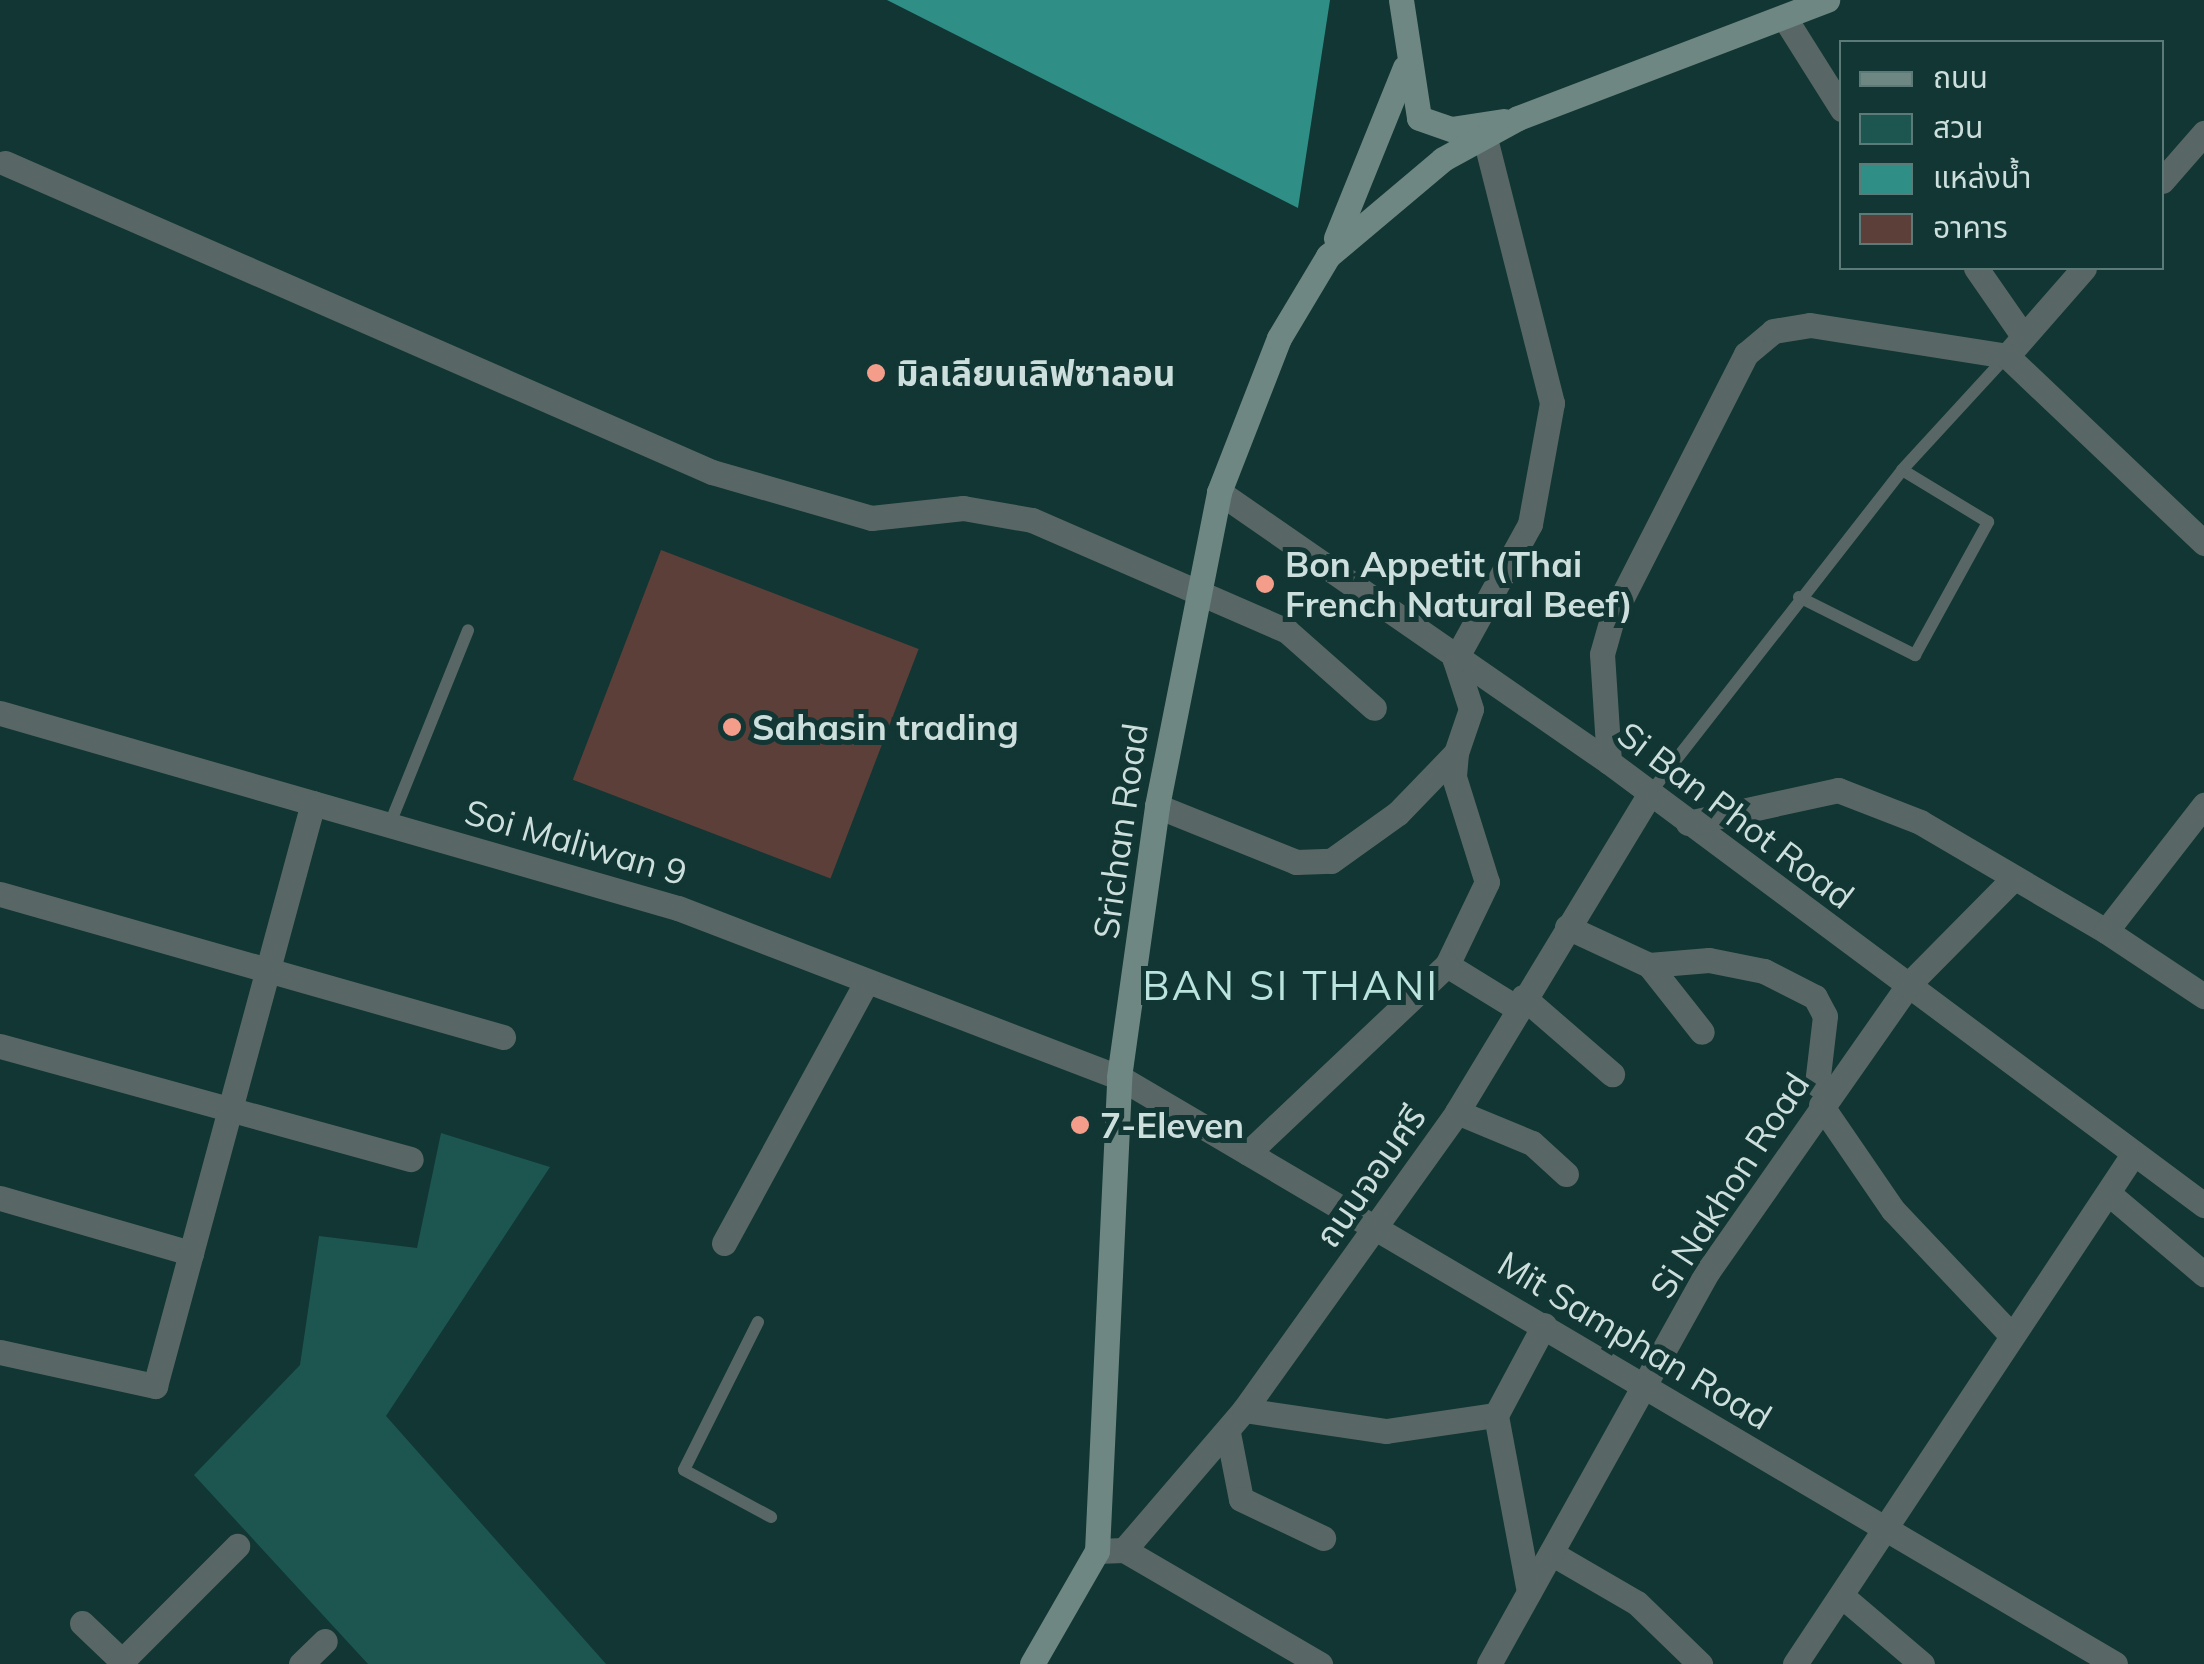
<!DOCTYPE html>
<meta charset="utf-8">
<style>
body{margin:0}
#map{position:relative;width:2204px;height:1664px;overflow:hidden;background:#113633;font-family:Mulish,"Noto Sans Thai",sans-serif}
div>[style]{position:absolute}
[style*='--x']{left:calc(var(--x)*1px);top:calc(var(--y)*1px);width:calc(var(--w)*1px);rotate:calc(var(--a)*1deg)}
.green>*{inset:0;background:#1d5650}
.water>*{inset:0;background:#2f8e86}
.building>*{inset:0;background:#5d3f39;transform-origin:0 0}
.lane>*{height:12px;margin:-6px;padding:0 6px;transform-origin:6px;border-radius:6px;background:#586765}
.street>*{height:25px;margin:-12.5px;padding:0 12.5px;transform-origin:12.5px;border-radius:12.5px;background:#586765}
.secondary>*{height:25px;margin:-12.5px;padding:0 12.5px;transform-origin:12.5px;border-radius:12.5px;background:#6e8783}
.dots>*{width:28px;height:28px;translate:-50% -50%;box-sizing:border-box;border:5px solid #113633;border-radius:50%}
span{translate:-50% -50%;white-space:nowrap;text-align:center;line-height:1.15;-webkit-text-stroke:10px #113633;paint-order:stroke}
.poi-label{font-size:35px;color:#ccdfdd;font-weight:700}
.left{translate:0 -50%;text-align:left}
.street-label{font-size:35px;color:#ccdfdd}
.quarter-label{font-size:40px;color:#bbe4de;letter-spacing:2.5px}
.legend{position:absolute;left:1839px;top:40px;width:325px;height:230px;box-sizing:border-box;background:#113633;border:2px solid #5c7a77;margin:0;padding:12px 18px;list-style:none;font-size:30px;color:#ccdfdd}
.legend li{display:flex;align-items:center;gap:20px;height:50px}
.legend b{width:50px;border:2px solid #5c7a77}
</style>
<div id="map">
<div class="green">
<i style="clip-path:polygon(441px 1133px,550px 1167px,386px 1416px,606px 1664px,368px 1664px,194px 1475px,300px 1365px,319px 1236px,417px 1248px)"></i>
</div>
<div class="water">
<i style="clip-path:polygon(887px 0,1330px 0,1298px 208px)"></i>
</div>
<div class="building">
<i style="left:661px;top:550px;width:276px;height:246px;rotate:21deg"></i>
</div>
<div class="lane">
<i style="--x:1799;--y:597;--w:130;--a:26.6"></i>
<i style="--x:1915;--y:655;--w:152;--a:-61.2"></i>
<i style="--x:1988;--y:522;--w:100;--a:-148.8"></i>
<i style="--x:1650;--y:793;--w:410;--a:-52"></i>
<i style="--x:1902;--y:470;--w:155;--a:-47.4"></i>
<i style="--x:389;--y:826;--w:211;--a:-68"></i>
<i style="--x:758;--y:1322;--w:165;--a:116.6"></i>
<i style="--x:684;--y:1470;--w:99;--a:28.4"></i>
</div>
<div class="street">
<i style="--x:1784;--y:17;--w:109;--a:57.8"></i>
<i style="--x:5;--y:163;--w:772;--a:23.61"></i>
<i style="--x:712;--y:472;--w:166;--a:16.1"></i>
<i style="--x:871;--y:518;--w:93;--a:-6.2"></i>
<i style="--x:963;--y:508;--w:70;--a:9.9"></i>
<i style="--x:1032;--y:520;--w:278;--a:23.5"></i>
<i style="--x:1287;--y:631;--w:116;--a:41.5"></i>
<i style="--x:2162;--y:181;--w:64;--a:-48.8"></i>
<i style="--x:1976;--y:268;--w:83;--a:55.3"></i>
<i style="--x:2007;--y:356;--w:117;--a:-48.8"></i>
<i style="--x:1219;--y:492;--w:474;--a:34.7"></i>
<i style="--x:1609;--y:762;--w:742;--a:36.67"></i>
<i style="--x:0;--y:713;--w:705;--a:16.05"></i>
<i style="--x:678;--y:908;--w:472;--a:21"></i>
<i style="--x:1119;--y:1077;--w:1156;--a:30.51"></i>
<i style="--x:1456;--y:753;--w:24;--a:95"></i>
<i style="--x:1454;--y:777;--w:110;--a:72.6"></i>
<i style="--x:1487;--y:882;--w:92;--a:115.7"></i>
<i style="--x:1447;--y:965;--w:82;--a:31.6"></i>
<i style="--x:1609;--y:762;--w:108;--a:-93.7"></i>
<i style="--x:1602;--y:654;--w:41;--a:-74.2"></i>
<i style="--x:1613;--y:615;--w:293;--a:-63"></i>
<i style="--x:1746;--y:354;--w:35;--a:-40"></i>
<i style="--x:1773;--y:331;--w:37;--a:-9"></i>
<i style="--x:1810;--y:325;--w:199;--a:8.9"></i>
<i style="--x:2007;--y:356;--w:272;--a:43.5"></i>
<i style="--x:1157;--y:806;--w:150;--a:21.9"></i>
<i style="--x:1296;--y:862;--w:35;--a:-2"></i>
<i style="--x:1331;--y:861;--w:82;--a:-35.6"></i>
<i style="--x:1398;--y:813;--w:83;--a:-46"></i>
<i style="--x:1456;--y:753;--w:46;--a:-71.2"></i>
<i style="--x:1471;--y:709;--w:52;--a:-108.1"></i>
<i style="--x:1455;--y:660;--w:155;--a:-61.1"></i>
<i style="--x:1530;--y:524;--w:123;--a:-79.7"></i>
<i style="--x:1552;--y:403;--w:272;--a:-104.2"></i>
<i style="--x:1688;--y:823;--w:154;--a:-12.4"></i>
<i style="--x:1838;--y:790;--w:88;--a:21.3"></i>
<i style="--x:1920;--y:822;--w:216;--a:30.4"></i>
<i style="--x:2106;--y:931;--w:160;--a:-52.1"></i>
<i style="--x:0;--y:894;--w:523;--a:15.87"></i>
<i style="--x:1567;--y:927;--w:90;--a:24.9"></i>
<i style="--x:1649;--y:965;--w:85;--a:51.7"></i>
<i style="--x:2106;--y:931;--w:118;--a:33.6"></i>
<i style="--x:1649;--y:965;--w:60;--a:-4.8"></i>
<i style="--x:1709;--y:960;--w:56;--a:11.3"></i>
<i style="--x:1764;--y:971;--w:57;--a:27"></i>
<i style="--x:1815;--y:997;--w:21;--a:62"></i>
<i style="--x:1825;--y:1016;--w:68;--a:96.7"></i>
<i style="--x:1817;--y:1084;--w:16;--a:35"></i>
<i style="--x:1523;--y:997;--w:118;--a:40.9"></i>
<i style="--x:0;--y:1046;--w:426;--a:15.4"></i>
<i style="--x:1821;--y:1105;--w:127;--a:55.6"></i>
<i style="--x:1893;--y:1210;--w:173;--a:46.6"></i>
<i style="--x:1457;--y:1112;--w:81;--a:22.5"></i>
<i style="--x:1532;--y:1143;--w:46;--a:42.4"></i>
<i style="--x:1248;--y:1153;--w:274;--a:-43.4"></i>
<i style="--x:2108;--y:1193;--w:126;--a:40.2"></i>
<i style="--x:0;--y:1198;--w:199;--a:16.1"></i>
<i style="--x:724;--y:1243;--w:298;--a:-61.4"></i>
<i style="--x:0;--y:1352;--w:159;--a:12.4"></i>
<i style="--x:155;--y:1386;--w:604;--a:-74.84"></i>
<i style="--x:1244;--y:1410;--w:144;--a:8.4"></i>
<i style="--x:1386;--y:1431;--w:111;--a:-8.3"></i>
<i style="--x:1228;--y:1433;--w:67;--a:78.9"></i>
<i style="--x:1241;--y:1499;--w:91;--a:25.4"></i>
<i style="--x:1124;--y:1550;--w:227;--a:30.2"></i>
<i style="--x:1097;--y:1551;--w:27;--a:-2"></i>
<i style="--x:1124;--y:1550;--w:184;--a:-49.4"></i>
<i style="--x:1244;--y:1410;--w:366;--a:-54.4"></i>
<i style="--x:1457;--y:1112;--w:373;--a:-58.8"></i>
<i style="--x:1551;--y:1553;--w:99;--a:30.2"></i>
<i style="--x:1637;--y:1603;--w:88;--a:44.1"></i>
<i style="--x:1529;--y:1592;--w:180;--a:-100.6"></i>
<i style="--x:1496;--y:1415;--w:102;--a:-61.9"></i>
<i style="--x:1842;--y:1596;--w:105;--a:40.4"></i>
<i style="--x:82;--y:1623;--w:59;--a:43.6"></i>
<i style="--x:122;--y:1661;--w:163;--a:-45"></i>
<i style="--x:301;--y:1664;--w:33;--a:-44"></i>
<i style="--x:1489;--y:1664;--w:450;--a:-60.9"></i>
<i style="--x:1708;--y:1271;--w:349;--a:-55"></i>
<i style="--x:1908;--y:985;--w:148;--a:-45.3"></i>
<i style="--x:1795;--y:1664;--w:613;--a:-56.44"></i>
</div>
<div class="secondary">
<i style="--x:1401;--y:0;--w:119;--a:81.3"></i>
<i style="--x:1419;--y:118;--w:34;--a:19"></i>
<i style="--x:1451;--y:129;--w:53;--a:-8.7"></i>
<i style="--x:1336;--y:238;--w:184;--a:-68"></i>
<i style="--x:1032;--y:1664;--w:130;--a:-60.1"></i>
<i style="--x:1097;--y:1551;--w:475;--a:-87.3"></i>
<i style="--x:1119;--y:1077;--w:274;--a:-82"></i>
<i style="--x:1157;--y:806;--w:320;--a:-78.8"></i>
<i style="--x:1219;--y:492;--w:165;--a:-68.7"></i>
<i style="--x:1279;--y:338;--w:96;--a:-59.1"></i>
<i style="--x:1328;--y:256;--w:150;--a:-40.1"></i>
<i style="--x:1443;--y:159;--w:85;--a:-28.7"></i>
<i style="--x:1518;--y:118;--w:331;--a:-20.9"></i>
</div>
<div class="dots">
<i style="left:876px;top:373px;background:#f49d8b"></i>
<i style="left:1265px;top:584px;background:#f49d8b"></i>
<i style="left:732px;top:727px;background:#f49d8b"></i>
<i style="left:1080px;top:1125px;background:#f49d8b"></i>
</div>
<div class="poi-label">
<span class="left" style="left:896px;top:373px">มิลเลียนเลิฟซาลอน</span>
<span class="left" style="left:1285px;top:584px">Bon Appetit (Thai<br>French Natural Beef)</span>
<span class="left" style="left:752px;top:727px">Sahasin trading</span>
<span class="left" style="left:1100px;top:1125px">7-Eleven</span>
</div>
<div class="street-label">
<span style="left:1736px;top:815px;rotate:37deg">Si Ban Phot Road</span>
<span style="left:1120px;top:831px;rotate:-82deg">Srichan Road</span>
<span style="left:576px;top:842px;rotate:16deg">Soi Maliwan 9</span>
<span style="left:1370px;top:1176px;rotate:-55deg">ถนนจอมศรี</span>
<span style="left:1729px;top:1185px;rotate:-57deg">Si Nakhon Road</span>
<span style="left:1635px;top:1340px;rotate:31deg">Mit Samphan Road</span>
</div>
<div class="quarter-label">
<span style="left:1291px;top:985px">BAN SI THANI</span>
</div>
<ul class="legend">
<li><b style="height:12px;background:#6e8783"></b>ถนน</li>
<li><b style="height:28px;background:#1d5650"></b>สวน</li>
<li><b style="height:28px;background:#2f8e86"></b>แหล่งน้ำ</li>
<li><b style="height:28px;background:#5d3f39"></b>อาคาร</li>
</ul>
</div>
